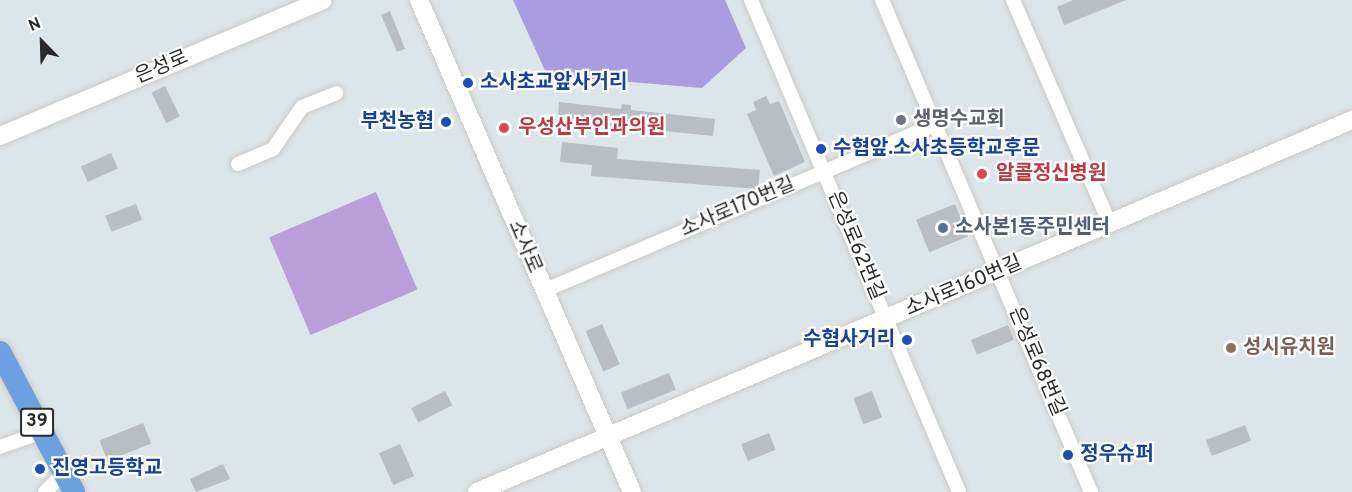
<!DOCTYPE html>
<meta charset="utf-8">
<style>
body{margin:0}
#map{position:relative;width:1352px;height:492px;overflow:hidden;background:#dce5e9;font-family:Overpass,"Noto Sans KR",sans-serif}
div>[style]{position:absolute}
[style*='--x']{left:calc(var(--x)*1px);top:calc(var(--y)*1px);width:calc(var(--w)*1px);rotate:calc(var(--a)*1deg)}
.green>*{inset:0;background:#b99fda;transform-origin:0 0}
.pitch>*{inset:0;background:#aa9ce0}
.building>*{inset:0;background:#b9bec2;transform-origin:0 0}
.roads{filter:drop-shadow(0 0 2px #cec8c1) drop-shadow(0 0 2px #cec8c1)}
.minor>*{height:14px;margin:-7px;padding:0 7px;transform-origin:7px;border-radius:7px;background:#fff}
.tertiary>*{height:18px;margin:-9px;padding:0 9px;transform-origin:9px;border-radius:9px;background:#fff}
.primary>*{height:22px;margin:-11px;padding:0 11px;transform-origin:11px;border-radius:11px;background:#6ca0df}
.dots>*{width:16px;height:16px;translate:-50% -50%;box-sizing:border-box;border:3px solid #fff;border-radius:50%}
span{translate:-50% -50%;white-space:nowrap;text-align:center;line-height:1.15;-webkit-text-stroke:4.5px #fff;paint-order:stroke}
.shield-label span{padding:2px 4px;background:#fff;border:2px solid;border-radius:4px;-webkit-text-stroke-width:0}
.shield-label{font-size:18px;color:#292929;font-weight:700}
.street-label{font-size:20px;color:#292929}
.transit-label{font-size:20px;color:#164399;font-weight:700}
.left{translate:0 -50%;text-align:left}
.right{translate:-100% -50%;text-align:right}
.worship-label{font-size:20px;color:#5b616d;font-weight:700}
.health-label{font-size:20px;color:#be3a42;font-weight:700}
.service-label{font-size:20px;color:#4e5e75;font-weight:700}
.education-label{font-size:20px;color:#785e54;font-weight:700}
.north{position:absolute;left:12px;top:12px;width:60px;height:60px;-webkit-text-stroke:4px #fff;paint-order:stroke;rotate:337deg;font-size:16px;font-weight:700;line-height:24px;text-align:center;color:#292929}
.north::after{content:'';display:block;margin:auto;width:21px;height:27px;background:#292929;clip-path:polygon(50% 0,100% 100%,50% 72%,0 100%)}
</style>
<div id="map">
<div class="green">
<i style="left:376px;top:192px;width:106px;height:116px;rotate:67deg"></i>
</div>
<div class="pitch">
<i style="clip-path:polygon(513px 0,725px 0,746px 48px,702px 88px,547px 75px)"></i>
</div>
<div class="building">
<i style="clip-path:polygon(1073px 0,1126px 0,1064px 25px,1057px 7px)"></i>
<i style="clip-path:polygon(390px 11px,405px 49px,397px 52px,381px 15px)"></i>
<i style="left:165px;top:86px;width:34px;height:15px;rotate:64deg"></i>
<i style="clip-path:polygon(766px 96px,770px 104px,779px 101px,805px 162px,774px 176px,747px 114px,756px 110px,753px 102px)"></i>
<i style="clip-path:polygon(559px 102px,621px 109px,622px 104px,631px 105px,631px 110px,715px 119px,713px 136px,558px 120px)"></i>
<i style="clip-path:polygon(562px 142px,618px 148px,617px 159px,760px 170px,758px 189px,591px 176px,592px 165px,560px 162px)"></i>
<i style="left:111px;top:153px;width:17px;height:33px;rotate:66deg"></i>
<i style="left:136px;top:204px;width:17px;height:33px;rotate:69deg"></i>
<i style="left:955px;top:204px;width:35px;height:42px;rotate:68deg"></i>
<i style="left:602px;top:324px;width:44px;height:18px;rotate:66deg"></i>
<i style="left:1008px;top:325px;width:16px;height:40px;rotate:68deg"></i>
<i style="left:669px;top:373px;width:18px;height:52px;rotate:68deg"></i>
<i style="left:445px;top:391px;width:16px;height:38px;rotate:63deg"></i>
<i style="left:872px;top:391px;width:28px;height:20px;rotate:69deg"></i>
<i style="left:143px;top:423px;width:22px;height:47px;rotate:68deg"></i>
<i style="left:1245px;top:425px;width:17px;height:42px;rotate:69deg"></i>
<i style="left:769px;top:433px;width:18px;height:30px;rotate:68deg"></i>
<i style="left:400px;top:444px;width:35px;height:23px;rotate:66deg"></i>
<i style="clip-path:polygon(223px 464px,230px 479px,196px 492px,190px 479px)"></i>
</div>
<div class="roads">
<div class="minor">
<i style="--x:751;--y:0;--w:534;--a:67.08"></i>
<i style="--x:882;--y:0;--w:535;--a:66.98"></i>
<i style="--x:1013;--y:0;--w:244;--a:66.6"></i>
<i style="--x:238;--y:164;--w:38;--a:-23"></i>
<i style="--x:273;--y:149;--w:51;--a:-55.4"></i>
<i style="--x:302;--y:107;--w:37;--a:-22"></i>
<i style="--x:543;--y:291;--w:425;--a:-23"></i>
<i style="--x:0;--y:447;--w:45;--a:-19.7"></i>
<i style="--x:45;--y:492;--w:25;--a:-45"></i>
</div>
<div class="tertiary">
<i style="--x:419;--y:0;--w:536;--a:66.59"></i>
<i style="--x:0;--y:136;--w:350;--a:-22.8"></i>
<i style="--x:477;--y:492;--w:951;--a:-23.03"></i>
</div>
<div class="primary">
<i style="--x:0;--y:352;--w:158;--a:62.1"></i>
</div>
</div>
<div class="dots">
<i style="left:468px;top:83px;background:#1a4fb4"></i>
<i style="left:901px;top:120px;background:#6b7280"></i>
<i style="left:446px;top:122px;background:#1a4fb4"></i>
<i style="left:504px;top:128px;background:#e0444e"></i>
<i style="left:821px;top:149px;background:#1a4fb4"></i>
<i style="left:982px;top:174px;background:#e0444e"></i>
<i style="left:943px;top:228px;background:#5c6f8a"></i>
<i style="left:907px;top:340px;background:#1a4fb4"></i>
<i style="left:1231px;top:348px;background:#8d6e63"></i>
<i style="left:1068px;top:455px;background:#1a4fb4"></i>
<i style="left:40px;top:469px;background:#1a4fb4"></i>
</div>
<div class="shield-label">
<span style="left:37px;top:422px">39</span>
</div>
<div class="street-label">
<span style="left:162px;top:68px;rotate:-23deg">은성로</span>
<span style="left:738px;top:208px;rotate:-23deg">소사로170번길</span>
<span style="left:855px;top:246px;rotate:67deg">은성로62번길</span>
<span style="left:524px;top:247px;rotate:67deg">소사로</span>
<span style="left:964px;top:287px;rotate:-23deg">소사로160번길</span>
<span style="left:1036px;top:362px;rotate:67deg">은성로68번길</span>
</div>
<div class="transit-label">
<span class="left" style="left:480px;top:83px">소사초교앞사거리</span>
<span class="right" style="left:434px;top:122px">부천농협</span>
<span class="left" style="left:833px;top:149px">수협앞.소사초등학교후문</span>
<span class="right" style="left:895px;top:340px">수협사거리</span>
<span class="left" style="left:1080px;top:455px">정우슈퍼</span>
<span class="left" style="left:52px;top:469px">진영고등학교</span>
</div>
<div class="worship-label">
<span class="left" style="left:913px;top:120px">생명수교회</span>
</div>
<div class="health-label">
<span class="left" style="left:518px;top:128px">우성산부인과의원</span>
<span class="left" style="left:996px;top:174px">알콜정신병원</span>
</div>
<div class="service-label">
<span class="left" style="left:955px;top:228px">소사본1동주민센터</span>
</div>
<div class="education-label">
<span class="left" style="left:1243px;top:348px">성시유치원</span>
</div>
<div class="north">N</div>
</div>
